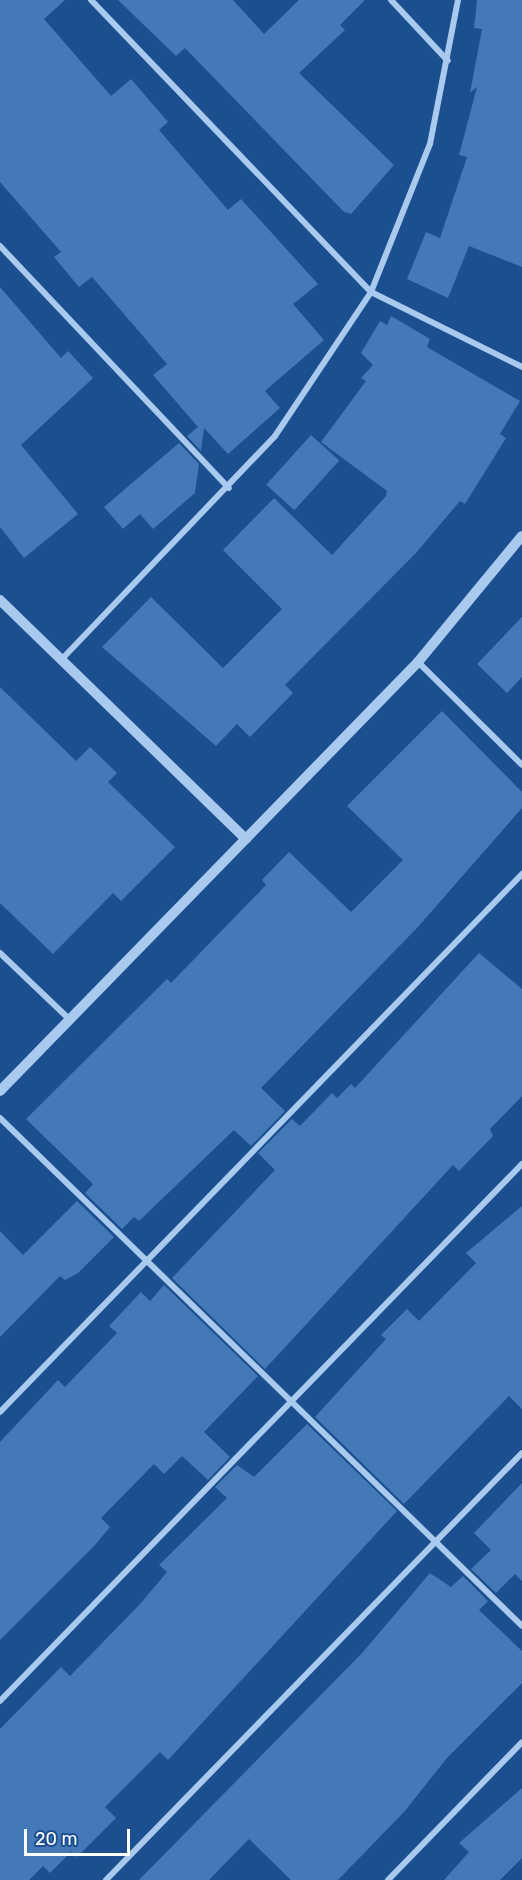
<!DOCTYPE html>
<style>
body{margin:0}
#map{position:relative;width:522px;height:1880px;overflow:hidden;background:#1b4f8f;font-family:Rubik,sans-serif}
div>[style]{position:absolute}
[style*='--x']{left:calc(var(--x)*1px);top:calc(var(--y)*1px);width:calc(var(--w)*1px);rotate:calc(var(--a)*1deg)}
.building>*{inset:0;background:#4478b7;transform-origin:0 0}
.minor>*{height:6px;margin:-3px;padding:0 3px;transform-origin:3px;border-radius:3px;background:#a9c9ee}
.tertiary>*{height:10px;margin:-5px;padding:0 5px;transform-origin:5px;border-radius:5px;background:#a9c9ee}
span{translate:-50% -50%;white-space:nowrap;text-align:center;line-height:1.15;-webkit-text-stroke:5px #1b4f8f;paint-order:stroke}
.scale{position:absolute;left:24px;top:1829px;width:106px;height:27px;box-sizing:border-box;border:3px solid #fff;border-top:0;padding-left:8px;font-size:18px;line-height:21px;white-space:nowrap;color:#fff;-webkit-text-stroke:4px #1b4f8f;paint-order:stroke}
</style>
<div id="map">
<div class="building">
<i style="clip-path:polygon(0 0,65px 0,44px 19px,111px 96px,131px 79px,168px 122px,159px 130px,228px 210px,241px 199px,318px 284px,293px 304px,324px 340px,265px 391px,280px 408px,228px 454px,204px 428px,201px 451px,187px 436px,198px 427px,153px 375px,167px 364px,92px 277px,79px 287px,54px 257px,61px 252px,0 182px)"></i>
<i style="clip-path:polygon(118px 0,233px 0,264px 34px,299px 0,365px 0,340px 25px,345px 30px,299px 73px,394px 165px,351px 214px,344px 212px,185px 48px,176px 56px)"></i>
<i style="clip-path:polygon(477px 0,522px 0,522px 267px,469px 246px,448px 298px,407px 279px,426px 232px,440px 238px,467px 157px,459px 155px,477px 87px,470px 93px,482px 29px,474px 28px)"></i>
<i style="clip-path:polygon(0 287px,61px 358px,68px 351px,93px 378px,21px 445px,78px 514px,24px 558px,0 527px)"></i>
<i style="clip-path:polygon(391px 316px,430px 339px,427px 347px,520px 401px,500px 434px,506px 438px,465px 504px,460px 501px,416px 553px,285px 685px,293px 693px,250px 737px,237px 724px,216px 746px,102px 647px,151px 597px,223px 668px,282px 609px,223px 550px,274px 498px,332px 555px,386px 496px,387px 491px,321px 442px,366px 381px,361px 378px,373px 365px,361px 353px,380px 321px,387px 325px)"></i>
<i style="left:311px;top:435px;width:38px;height:67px;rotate:42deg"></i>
<i style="clip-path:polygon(179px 443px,199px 464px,195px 493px,153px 529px,140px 514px,123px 529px,104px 507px)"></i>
<i style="clip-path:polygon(522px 617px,522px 677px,507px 693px,477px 664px)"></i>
<i style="clip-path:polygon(0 687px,76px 761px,90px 747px,117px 773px,108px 782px,175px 847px,121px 901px,113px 893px,53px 954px,0 903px)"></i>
<i style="clip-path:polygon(442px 711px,522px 792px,522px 808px,417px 928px,261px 1088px,285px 1111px,251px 1146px,234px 1130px,139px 1221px,134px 1217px,122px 1229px,85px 1193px,93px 1184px,26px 1119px,167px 979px,171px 983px,266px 885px,262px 880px,289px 852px,351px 912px,403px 860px,347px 806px)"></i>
<i style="clip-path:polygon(479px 953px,522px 989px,522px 1096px,490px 1129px,493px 1136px,459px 1171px,453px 1165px,265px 1369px,172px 1278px,275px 1170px,258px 1153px,292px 1119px,300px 1126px,332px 1093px,337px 1098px,351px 1084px,355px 1088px)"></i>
<i style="clip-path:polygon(77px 1201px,114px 1237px,78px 1273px,65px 1280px,60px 1276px,0 1337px,0 1231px,23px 1255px)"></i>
<i style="clip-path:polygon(522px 1206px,522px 1409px,509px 1396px,404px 1504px,315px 1417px,386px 1339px,381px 1335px,407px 1309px,419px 1321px,476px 1263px,466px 1253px)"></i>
<i style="clip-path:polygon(164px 1285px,258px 1376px,204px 1432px,230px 1457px,208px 1480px,182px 1456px,164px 1474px,154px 1464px,101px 1518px,110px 1527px,95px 1545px,0 1640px,0 1442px,58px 1380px,65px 1387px,117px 1333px,109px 1326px,141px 1292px,150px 1301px)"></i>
<i style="clip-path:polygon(307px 1424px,397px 1511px,168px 1760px,160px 1752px,105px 1807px,116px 1818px,77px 1857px,71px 1852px,50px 1873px,43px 1866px,29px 1880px,0 1880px,0 1729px,61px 1667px,70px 1676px,140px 1604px,167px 1572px,159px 1565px,227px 1498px,215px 1487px,237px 1465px,254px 1477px)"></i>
<i style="clip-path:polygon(522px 1483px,522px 1581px,515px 1574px,496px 1593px,471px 1569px,491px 1550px,474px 1533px)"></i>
<i style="clip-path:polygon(430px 1573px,451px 1587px,463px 1576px,488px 1601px,479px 1610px,522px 1651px,522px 1683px,447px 1758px,404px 1812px,338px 1880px,291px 1880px,249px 1839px,209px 1880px,139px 1880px,363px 1652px)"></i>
<i style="clip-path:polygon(522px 1788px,522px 1858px,500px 1880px,444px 1880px,469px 1852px,459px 1843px)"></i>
</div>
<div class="minor">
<i style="--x:91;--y:0;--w:405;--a:46.2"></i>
<i style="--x:371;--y:292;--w:169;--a:26.4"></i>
<i style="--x:391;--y:0;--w:83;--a:46.9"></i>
<i style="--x:0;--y:246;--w:333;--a:46.6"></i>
<i style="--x:61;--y:660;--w:310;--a:-46.3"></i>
<i style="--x:275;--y:436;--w:173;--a:-56.3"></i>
<i style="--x:371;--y:292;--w:159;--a:-68.3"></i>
<i style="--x:430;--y:144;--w:147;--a:-79"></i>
<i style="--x:418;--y:662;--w:146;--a:44.7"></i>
<i style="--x:0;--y:953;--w:97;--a:43.7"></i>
<i style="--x:0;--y:1118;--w:728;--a:44.22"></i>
<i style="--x:0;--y:1412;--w:750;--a:-45.86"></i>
<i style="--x:0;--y:1701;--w:749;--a:-45.81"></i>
<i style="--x:106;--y:1880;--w:596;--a:-45.75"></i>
<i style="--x:388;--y:1880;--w:192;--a:-45.8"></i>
</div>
<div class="tertiary">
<i style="--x:0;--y:600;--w:343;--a:44.2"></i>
<i style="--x:0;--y:1091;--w:599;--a:-45.74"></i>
<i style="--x:418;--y:662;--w:163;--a:-50.5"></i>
</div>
<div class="scale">20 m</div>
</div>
